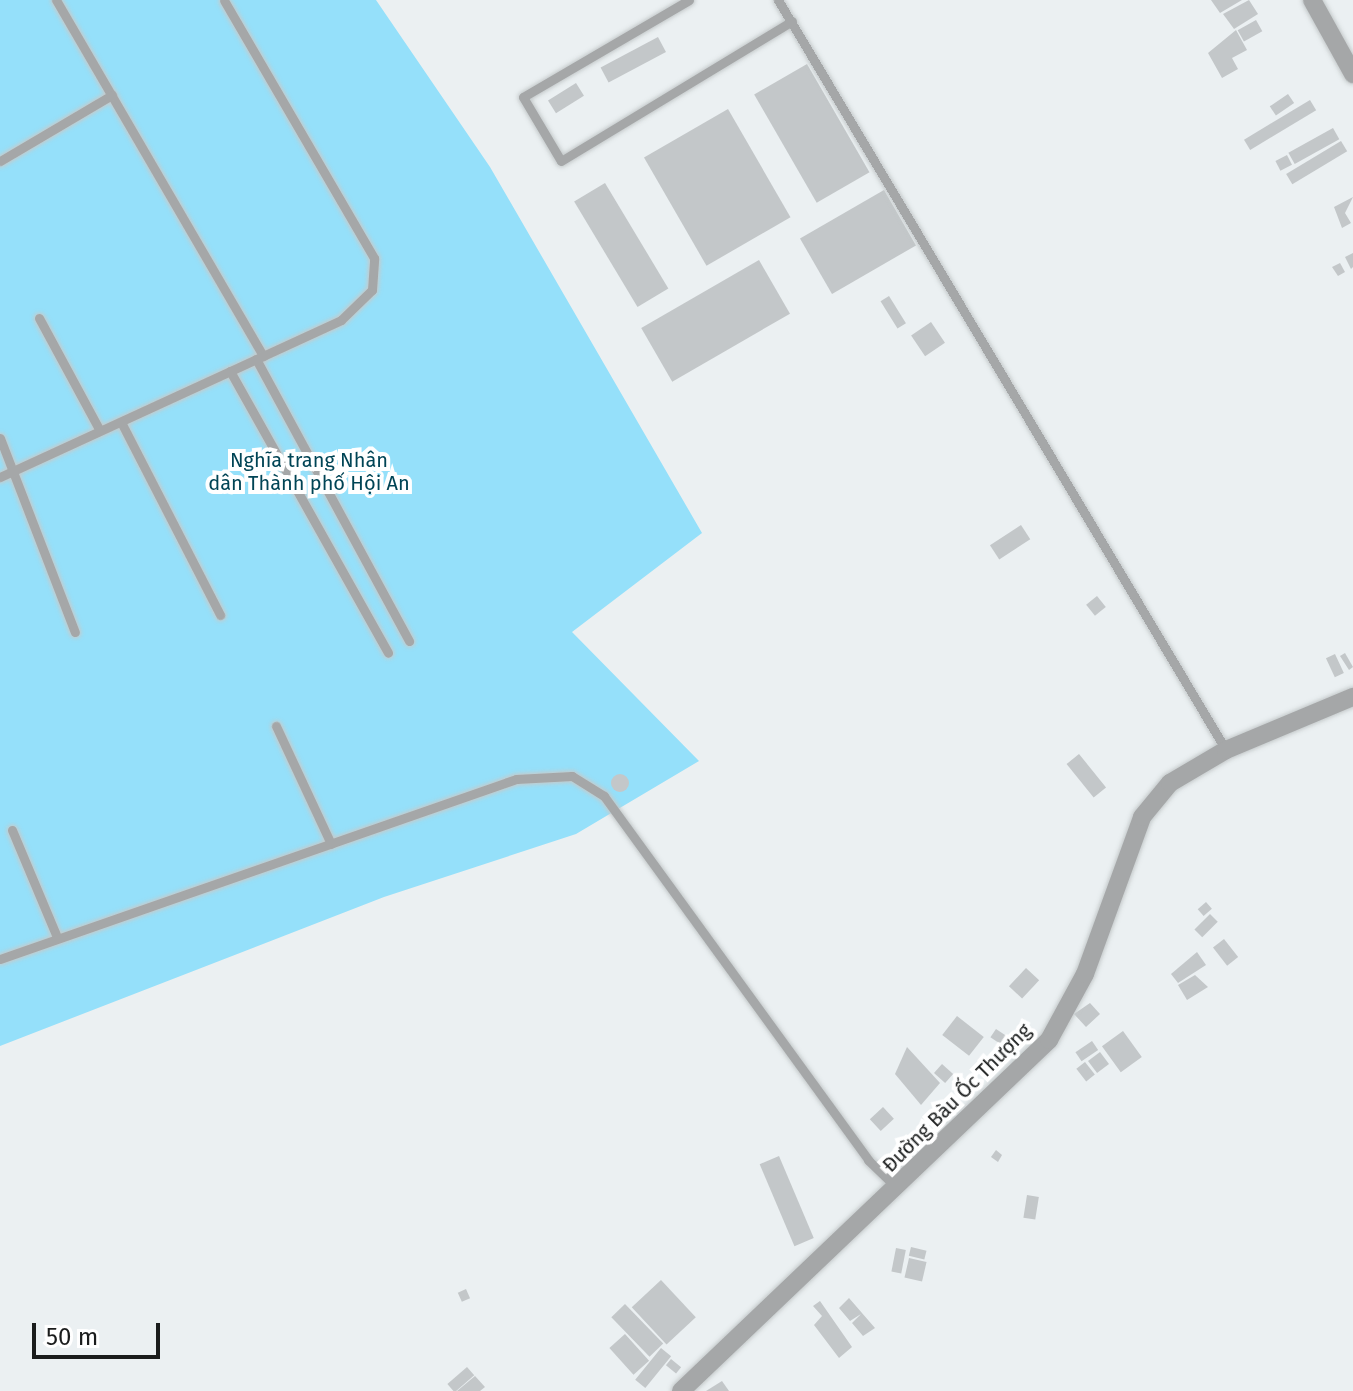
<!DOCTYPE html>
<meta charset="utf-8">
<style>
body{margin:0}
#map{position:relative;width:1353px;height:1391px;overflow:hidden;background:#ebf0f2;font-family:"Fira Sans",sans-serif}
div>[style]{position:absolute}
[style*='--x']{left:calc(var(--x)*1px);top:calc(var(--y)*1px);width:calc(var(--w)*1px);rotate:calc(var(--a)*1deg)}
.green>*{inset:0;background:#95e0fa}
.building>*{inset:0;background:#c3c7c9;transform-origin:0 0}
.round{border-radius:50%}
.roads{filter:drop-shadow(0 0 2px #c5cacb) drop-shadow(0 0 2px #c5cacb)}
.service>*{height:9px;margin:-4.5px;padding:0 4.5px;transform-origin:4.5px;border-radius:4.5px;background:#a5a7a8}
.minor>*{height:18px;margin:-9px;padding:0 9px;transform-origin:9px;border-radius:9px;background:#a5a7a8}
span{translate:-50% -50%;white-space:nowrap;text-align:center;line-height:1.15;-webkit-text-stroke:8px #fff;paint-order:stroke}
.park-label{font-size:20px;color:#045}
.street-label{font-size:20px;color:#1a1c1c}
.scale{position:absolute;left:32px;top:1323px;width:128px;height:36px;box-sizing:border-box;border:4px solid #1a1c1c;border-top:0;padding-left:10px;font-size:24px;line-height:28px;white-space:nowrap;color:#1a1c1c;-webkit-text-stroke:6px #fff;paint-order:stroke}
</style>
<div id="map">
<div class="green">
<i style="clip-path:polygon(0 0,376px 0,490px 167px,702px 533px,572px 632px,699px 761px,576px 834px,384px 897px,0 1046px)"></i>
</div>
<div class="building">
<i style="clip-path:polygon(1211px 0,1242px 0,1220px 13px)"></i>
<i style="clip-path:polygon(1249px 0,1258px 14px,1234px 29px,1223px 14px)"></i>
<i style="left:1256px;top:20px;width:13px;height:21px;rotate:61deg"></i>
<i style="clip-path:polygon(1236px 30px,1247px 50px,1232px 58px,1238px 69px,1222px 78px,1208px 53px)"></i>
<i style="left:658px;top:37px;width:17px;height:65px;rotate:62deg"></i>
<i style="left:807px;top:64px;width:125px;height:61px;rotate:60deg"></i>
<i style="left:576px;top:83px;width:15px;height:33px;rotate:58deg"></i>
<i style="left:1288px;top:94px;width:11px;height:22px;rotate:56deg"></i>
<i style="left:1310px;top:100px;width:12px;height:77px;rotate:59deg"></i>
<i style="left:728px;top:109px;width:125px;height:97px;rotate:60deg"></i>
<i style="left:1333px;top:128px;width:13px;height:51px;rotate:61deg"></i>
<i style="left:1341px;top:141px;width:12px;height:64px;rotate:59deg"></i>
<i style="left:1287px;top:155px;width:11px;height:13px;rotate:63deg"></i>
<i style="left:605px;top:183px;width:123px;height:36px;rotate:59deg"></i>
<i style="left:884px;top:190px;width:64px;height:97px;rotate:60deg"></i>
<i style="clip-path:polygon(1353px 197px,1345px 213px,1351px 223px,1342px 228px,1334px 207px)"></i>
<i style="clip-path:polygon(1353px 253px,1353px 267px,1351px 269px,1345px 257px)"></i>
<i style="left:759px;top:260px;width:62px;height:136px;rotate:60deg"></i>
<i style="clip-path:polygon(1340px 263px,1345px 272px,1338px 276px,1332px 267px)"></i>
<i style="left:889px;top:296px;width:32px;height:10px;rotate:58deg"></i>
<i style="left:931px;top:322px;width:25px;height:24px;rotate:56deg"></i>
<i style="left:1021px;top:525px;width:17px;height:37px;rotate:57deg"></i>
<i style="left:1097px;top:596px;width:14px;height:14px;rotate:51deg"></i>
<i style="clip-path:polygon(1345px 653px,1353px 667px,1349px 670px,1340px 656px)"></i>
<i style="left:1335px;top:654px;width:21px;height:10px;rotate:65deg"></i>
<i style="left:1079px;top:754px;width:43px;height:16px;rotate:51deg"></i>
<i class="round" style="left:611px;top:774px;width:18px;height:18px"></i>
<i style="left:1206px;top:902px;width:9px;height:11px;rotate:49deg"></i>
<i style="left:1210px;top:914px;width:11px;height:22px;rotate:45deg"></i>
<i style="left:1224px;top:939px;width:23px;height:14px;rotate:52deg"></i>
<i style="clip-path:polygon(1197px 952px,1206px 965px,1178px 983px,1171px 974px)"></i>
<i style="left:1026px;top:968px;width:18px;height:25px;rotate:43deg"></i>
<i style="clip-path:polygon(1195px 975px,1208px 987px,1187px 1000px,1178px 985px)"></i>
<i style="clip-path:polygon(1090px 1003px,1100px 1014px,1086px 1027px,1074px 1014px)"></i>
<i style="left:957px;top:1016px;width:34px;height:24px;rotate:38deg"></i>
<i style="left:996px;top:1029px;width:14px;height:10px;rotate:34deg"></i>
<i style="left:1123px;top:1031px;width:32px;height:26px;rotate:54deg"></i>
<i style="left:1092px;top:1041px;width:11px;height:20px;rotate:56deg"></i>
<i style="clip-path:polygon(907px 1047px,940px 1083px,921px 1105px,895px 1074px)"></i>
<i style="left:1100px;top:1052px;width:15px;height:15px;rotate:53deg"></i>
<i style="left:1085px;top:1062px;width:16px;height:11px;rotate:52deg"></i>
<i style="left:942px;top:1064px;width:15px;height:12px;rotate:42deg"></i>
<i style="left:883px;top:1107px;width:16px;height:18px;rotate:47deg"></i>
<i style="clip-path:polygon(996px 1150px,1002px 1155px,998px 1162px,991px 1157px)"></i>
<i style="left:779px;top:1156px;width:89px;height:21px;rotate:67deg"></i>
<i style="left:1027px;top:1195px;width:12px;height:23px;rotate:9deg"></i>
<i style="left:911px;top:1247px;width:16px;height:9px;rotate:14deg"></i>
<i style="left:896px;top:1248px;width:10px;height:24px;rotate:11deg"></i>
<i style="left:909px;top:1258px;width:18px;height:20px;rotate:13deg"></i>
<i style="left:661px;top:1280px;width:51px;height:40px;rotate:47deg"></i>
<i style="left:466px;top:1289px;width:10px;height:9px;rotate:66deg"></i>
<i style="clip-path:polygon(849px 1298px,875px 1328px,863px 1336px,852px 1323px,861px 1314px,850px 1321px,839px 1308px)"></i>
<i style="clip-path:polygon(820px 1301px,852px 1347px,839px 1358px,814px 1325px,822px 1316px,813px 1306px)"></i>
<i style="left:625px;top:1304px;width:55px;height:19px;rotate:46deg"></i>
<i style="left:625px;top:1334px;width:36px;height:21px;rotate:48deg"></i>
<i style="left:661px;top:1348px;width:13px;height:41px;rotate:39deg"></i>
<i style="left:671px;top:1359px;width:13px;height:8px;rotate:39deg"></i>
<i style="left:467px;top:1367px;width:11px;height:26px;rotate:49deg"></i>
<i style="clip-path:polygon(475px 1376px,485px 1387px,480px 1391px,457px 1391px)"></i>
<i style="clip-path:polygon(722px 1381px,729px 1391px,706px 1391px)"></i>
</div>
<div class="roads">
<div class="service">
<i style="--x:56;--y:0;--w:412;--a:59.8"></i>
<i style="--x:689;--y:0;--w:192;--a:149.7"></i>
<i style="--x:523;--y:97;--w:74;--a:59.3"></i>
<i style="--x:561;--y:161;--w:270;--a:-31.2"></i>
<i style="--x:778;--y:0;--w:874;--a:59.15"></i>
<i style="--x:0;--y:161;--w:130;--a:-30.5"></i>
<i style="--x:39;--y:318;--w:128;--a:61.6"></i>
<i style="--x:256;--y:359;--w:321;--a:61.5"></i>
<i style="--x:230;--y:371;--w:323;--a:60.7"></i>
<i style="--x:121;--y:422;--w:217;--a:62.8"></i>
<i style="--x:0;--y:438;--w:208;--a:68.9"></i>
<i style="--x:0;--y:477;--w:375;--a:-24.7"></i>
<i style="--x:341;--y:320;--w:43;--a:-44.1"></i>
<i style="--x:372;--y:290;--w:32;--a:-86"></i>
<i style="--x:374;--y:258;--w:298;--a:-120.2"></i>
<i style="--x:276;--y:726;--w:130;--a:65"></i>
<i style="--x:12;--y:830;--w:116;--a:67.2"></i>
<i style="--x:0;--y:959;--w:546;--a:-19.23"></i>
<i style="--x:516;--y:779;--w:56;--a:-3.1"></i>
<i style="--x:572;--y:776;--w:38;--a:32"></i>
<i style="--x:604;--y:796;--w:450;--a:54"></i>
<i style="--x:868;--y:1160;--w:40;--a:44"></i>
</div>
<div class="minor">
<i style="--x:1312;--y:0;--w:85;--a:61"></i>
<i style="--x:681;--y:1391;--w:509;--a:-43.65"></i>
<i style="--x:1049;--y:1040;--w:75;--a:-61.4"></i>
<i style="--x:1085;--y:974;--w:167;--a:-70"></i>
<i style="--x:1142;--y:817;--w:44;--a:-50.5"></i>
<i style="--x:1170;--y:783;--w:65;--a:-30.5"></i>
<i style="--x:1226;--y:750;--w:138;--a:-22.7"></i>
</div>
</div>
<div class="park-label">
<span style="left:309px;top:472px">Nghĩa trang Nhân<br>dân Thành phố Hội An</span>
</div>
<div class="street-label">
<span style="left:957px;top:1098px;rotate:-45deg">Đường Bàu Ốc Thượng</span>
</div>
<div class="scale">50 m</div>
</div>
